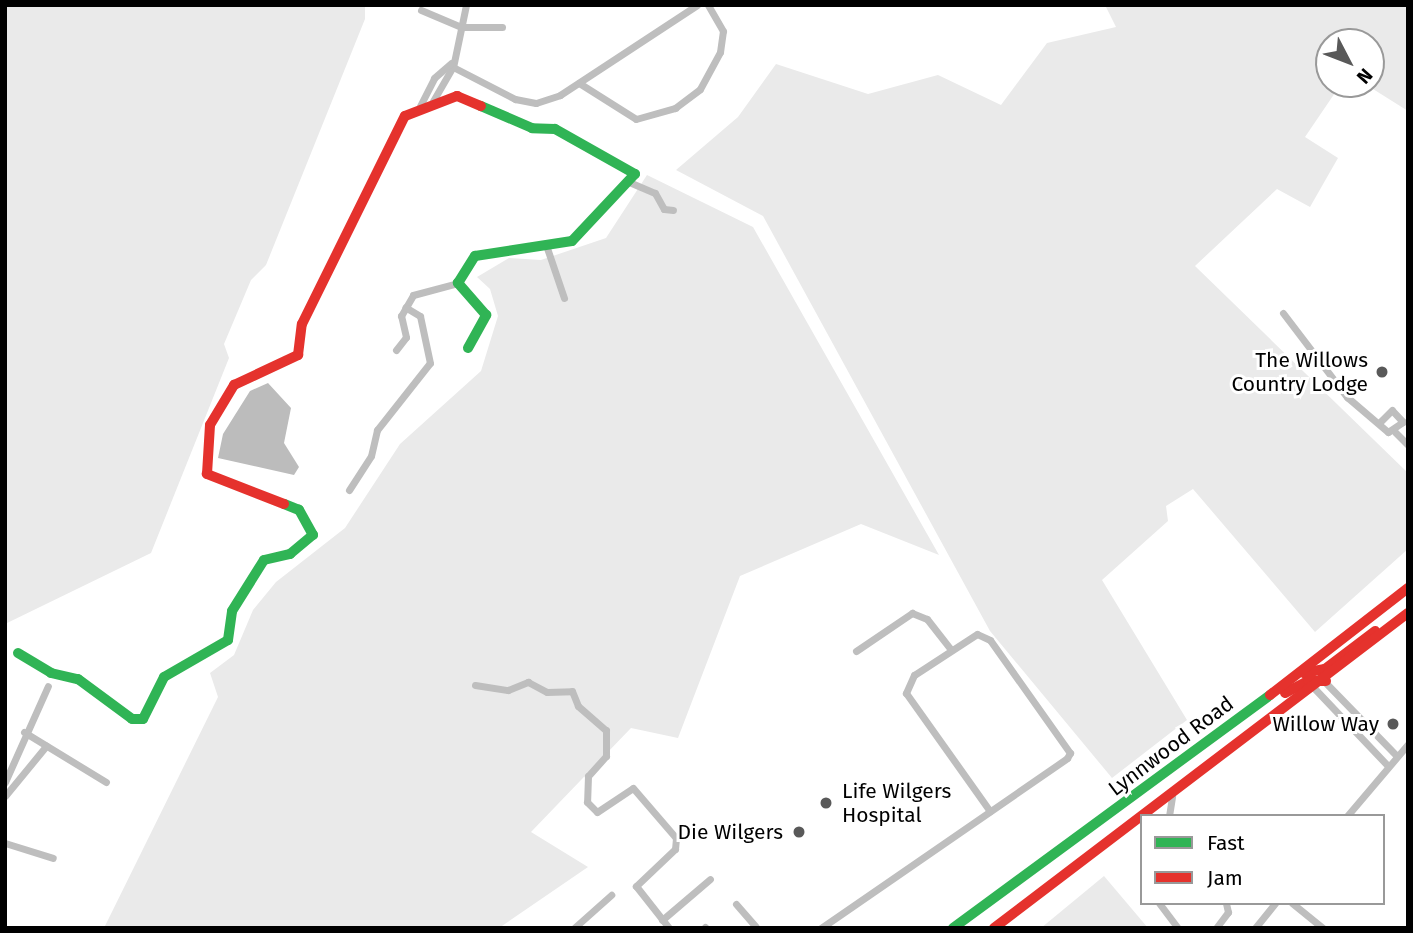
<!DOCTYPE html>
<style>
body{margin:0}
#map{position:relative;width:1413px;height:933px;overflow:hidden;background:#fff;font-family:"Fira Sans",sans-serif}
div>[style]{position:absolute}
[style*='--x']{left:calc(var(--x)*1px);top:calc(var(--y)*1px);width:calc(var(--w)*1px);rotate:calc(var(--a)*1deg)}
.green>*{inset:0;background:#eaeaea}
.water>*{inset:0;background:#bcbcbc}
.street>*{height:7px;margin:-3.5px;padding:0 3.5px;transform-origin:3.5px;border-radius:3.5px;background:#bebebe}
.fast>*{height:10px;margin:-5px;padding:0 5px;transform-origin:5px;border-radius:5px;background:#30b455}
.jam>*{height:10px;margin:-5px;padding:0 5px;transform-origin:5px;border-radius:5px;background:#e5322d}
.dots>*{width:19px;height:19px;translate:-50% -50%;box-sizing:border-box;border:4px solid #fff;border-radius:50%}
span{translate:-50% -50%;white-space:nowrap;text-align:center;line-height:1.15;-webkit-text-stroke:6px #fff;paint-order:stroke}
.poi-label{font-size:21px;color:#000}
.right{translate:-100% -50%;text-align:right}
.left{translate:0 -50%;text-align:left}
.street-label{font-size:21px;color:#000}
.frame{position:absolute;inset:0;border:7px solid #000;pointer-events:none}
.legend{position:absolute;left:1140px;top:814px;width:245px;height:91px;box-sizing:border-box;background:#fff;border:2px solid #999;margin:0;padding:9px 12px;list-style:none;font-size:21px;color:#000}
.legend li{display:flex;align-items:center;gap:14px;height:35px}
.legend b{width:35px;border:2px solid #999}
.north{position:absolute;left:1315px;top:28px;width:70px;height:70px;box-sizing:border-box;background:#fff;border:2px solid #999;border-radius:50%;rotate:132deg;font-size:19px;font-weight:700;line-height:28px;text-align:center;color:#000}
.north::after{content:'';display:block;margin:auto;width:24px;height:32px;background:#595959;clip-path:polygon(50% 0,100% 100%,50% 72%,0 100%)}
</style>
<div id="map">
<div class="green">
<i style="clip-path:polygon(5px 5px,365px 5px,365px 19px,266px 265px,251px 280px,224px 344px,229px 358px,151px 553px,5px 624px)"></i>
<i style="clip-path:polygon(1105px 5px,1408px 5px,1408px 111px,1365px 84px,1371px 84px,1371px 42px,1329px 42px,1329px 84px,1341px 84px,1305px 137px,1338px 158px,1310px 207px,1277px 189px,1195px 266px,1408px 473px,1408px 549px,1315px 632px,1193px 489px,1166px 506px,1168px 521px,1102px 580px,1187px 720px,1112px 778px,990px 631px,763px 216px,676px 170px,738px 117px,776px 64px,868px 94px,938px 75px,1001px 105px,1047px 43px,1116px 27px)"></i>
<i style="clip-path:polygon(647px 175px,753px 227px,939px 555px,861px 524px,740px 576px,678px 738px,631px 728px,531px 832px,588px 867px,499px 928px,104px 928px,218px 697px,210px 673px,234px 655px,253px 610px,276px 582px,345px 528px,400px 444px,481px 371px,498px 316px,490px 289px,477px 277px,509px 258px,541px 260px,606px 238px)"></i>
<i style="clip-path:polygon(1104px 876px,1148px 928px,1041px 928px)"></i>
</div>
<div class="water">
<i style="clip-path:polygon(268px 383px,291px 408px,284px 443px,299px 467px,294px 475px,218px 458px,223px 434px,250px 391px)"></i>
</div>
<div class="street">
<i style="--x:466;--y:5;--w:63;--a:101.8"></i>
<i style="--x:453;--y:67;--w:70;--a:27.3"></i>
<i style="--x:515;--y:99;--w:21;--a:11"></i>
<i style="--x:536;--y:103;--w:25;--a:-18"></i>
<i style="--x:560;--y:95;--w:164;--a:-33.3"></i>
<i style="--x:421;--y:10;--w:43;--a:23"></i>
<i style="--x:461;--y:27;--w:41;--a:0"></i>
<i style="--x:579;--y:83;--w:67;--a:32.3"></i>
<i style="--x:636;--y:119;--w:41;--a:-15.8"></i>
<i style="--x:675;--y:108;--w:31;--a:-37"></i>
<i style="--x:700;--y:89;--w:42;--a:-61.6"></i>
<i style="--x:720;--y:52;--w:21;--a:-82"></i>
<i style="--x:723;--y:31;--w:30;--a:-120"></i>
<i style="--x:433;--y:101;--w:39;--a:-60"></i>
<i style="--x:420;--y:106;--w:31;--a:-63"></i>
<i style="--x:434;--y:78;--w:23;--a:-41"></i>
<i style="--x:629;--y:182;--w:28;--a:23"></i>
<i style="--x:655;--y:193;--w:18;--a:61"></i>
<i style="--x:664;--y:209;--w:9;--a:6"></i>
<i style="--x:546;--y:245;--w:56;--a:71.2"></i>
<i style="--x:1283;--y:313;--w:106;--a:52.7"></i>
<i style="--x:1347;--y:397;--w:54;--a:40.5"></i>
<i style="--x:1388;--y:432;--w:18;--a:-34"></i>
<i style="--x:1403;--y:422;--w:16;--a:-133"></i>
<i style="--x:1392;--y:410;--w:17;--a:135"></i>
<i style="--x:396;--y:350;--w:16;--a:-52"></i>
<i style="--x:406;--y:337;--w:22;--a:-103"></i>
<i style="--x:401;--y:316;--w:24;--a:-60"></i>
<i style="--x:413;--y:295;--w:47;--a:-14.9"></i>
<i style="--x:1395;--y:432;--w:18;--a:45"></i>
<i style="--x:349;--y:490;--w:40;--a:-57.1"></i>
<i style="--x:371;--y:456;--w:27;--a:-77"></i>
<i style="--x:377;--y:430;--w:85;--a:-51.7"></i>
<i style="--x:430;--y:363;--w:48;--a:-102"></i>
<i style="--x:420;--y:316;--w:17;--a:-149"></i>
<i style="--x:856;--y:651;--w:68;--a:-34.2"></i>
<i style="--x:912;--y:613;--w:16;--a:22"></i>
<i style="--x:927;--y:619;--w:37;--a:52"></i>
<i style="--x:1322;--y:679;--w:107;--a:45.8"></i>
<i style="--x:475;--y:685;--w:33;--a:9"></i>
<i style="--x:508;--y:690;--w:22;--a:-22"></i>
<i style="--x:528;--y:682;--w:21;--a:28"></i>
<i style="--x:547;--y:692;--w:25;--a:-2"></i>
<i style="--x:572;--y:691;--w:16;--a:68"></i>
<i style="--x:578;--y:706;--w:37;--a:41"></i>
<i style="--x:606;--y:730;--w:26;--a:90"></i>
<i style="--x:606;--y:756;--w:27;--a:132"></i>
<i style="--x:588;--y:776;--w:26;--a:92"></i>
<i style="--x:587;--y:802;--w:14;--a:45"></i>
<i style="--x:597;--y:812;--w:43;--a:-33.7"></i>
<i style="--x:633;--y:788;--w:66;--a:49.3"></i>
<i style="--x:676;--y:838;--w:11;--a:95"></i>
<i style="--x:675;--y:849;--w:54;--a:136.5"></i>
<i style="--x:636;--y:886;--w:53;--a:51.8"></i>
<i style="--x:1314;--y:688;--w:108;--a:46.5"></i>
<i style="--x:24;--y:732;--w:96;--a:31.4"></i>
<i style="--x:5;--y:782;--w:105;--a:-65.9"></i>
<i style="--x:5;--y:796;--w:65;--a:-50.6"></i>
<i style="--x:1169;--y:816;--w:20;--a:-81"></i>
<i style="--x:1347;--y:816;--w:94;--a:-49.7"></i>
<i style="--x:5;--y:843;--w:50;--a:17.4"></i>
<i style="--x:1159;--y:903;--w:31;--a:53"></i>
<i style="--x:1292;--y:903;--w:40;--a:39"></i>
<i style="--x:736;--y:904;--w:30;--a:49"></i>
<i style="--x:662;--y:920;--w:63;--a:-40.5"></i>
<i style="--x:705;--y:927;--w:1;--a:45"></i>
<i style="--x:574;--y:928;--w:50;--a:-41.7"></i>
<i style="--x:821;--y:928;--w:299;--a:-34.6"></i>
<i style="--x:1067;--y:758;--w:6;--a:-59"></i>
<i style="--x:1070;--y:753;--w:138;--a:-125.3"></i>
<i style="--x:990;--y:640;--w:14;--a:-155"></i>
<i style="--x:977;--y:634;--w:75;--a:146.9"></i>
<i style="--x:914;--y:675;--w:20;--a:114"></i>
<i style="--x:906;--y:693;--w:145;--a:54.6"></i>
<i style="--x:1216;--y:928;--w:20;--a:-53"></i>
<i style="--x:1228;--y:912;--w:9;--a:-103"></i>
<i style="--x:1255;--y:928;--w:32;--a:-51"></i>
</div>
<div class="fast">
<i style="--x:468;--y:348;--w:38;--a:-61"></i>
<i style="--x:486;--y:315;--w:43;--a:-131.2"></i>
<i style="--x:458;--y:283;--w:32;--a:-58"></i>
<i style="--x:475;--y:256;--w:98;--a:-8.8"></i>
<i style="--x:572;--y:241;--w:92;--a:-46.8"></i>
<i style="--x:635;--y:174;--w:92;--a:-150.6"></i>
<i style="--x:555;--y:129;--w:23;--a:-178"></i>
<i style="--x:532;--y:128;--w:56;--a:-156.7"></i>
<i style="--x:18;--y:653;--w:39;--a:31"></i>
<i style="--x:51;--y:673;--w:28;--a:13"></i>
<i style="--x:78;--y:679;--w:67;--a:36.5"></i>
<i style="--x:132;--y:719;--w:11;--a:0"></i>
<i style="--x:143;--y:719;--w:47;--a:-63.4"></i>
<i style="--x:164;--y:677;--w:74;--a:-30"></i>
<i style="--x:228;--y:640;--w:29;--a:-82"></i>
<i style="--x:232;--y:611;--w:60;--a:-57.9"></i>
<i style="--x:264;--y:560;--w:27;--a:-13"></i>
<i style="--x:290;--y:554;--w:30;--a:-40"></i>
<i style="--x:313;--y:535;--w:29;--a:-119"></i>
<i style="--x:299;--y:510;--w:16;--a:-158"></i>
<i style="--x:953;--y:928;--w:393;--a:-36.3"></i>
</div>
<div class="jam">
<i style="--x:284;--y:504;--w:83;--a:-158.7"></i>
<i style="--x:207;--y:474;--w:49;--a:-86.5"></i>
<i style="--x:210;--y:425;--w:47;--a:-59"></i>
<i style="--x:234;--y:385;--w:71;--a:-25.1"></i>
<i style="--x:298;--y:355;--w:31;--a:-83"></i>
<i style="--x:302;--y:324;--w:232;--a:-63.7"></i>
<i style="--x:405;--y:116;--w:56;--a:-21"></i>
<i style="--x:457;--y:96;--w:26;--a:23"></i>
<i style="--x:1304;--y:673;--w:21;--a:-11"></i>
<i style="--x:1325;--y:669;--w:63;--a:-37.2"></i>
<i style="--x:1285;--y:693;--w:26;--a:-28"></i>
<i style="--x:1308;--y:681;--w:18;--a:0"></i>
<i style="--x:1270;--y:695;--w:175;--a:-37.8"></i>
<i style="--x:994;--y:928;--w:520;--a:-37.27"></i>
</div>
<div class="dots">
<i style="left:1382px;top:372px;background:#595959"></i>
<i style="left:1393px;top:724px;background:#595959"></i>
<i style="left:826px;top:803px;background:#595959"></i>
<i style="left:799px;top:832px;background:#595959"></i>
</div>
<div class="poi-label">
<span class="right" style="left:1368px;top:372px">The Willows<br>Country Lodge</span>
<span class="right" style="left:1379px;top:724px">Willow Way</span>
<span class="left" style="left:842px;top:803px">Life Wilgers<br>Hospital</span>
<span class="right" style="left:783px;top:832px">Die Wilgers</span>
</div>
<div class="street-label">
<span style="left:1171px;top:746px;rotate:-37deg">Lynnwood Road</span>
</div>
<div class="frame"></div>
<ul class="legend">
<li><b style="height:9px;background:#30b455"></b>Fast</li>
<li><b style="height:9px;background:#e5322d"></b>Jam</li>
</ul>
<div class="north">N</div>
</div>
